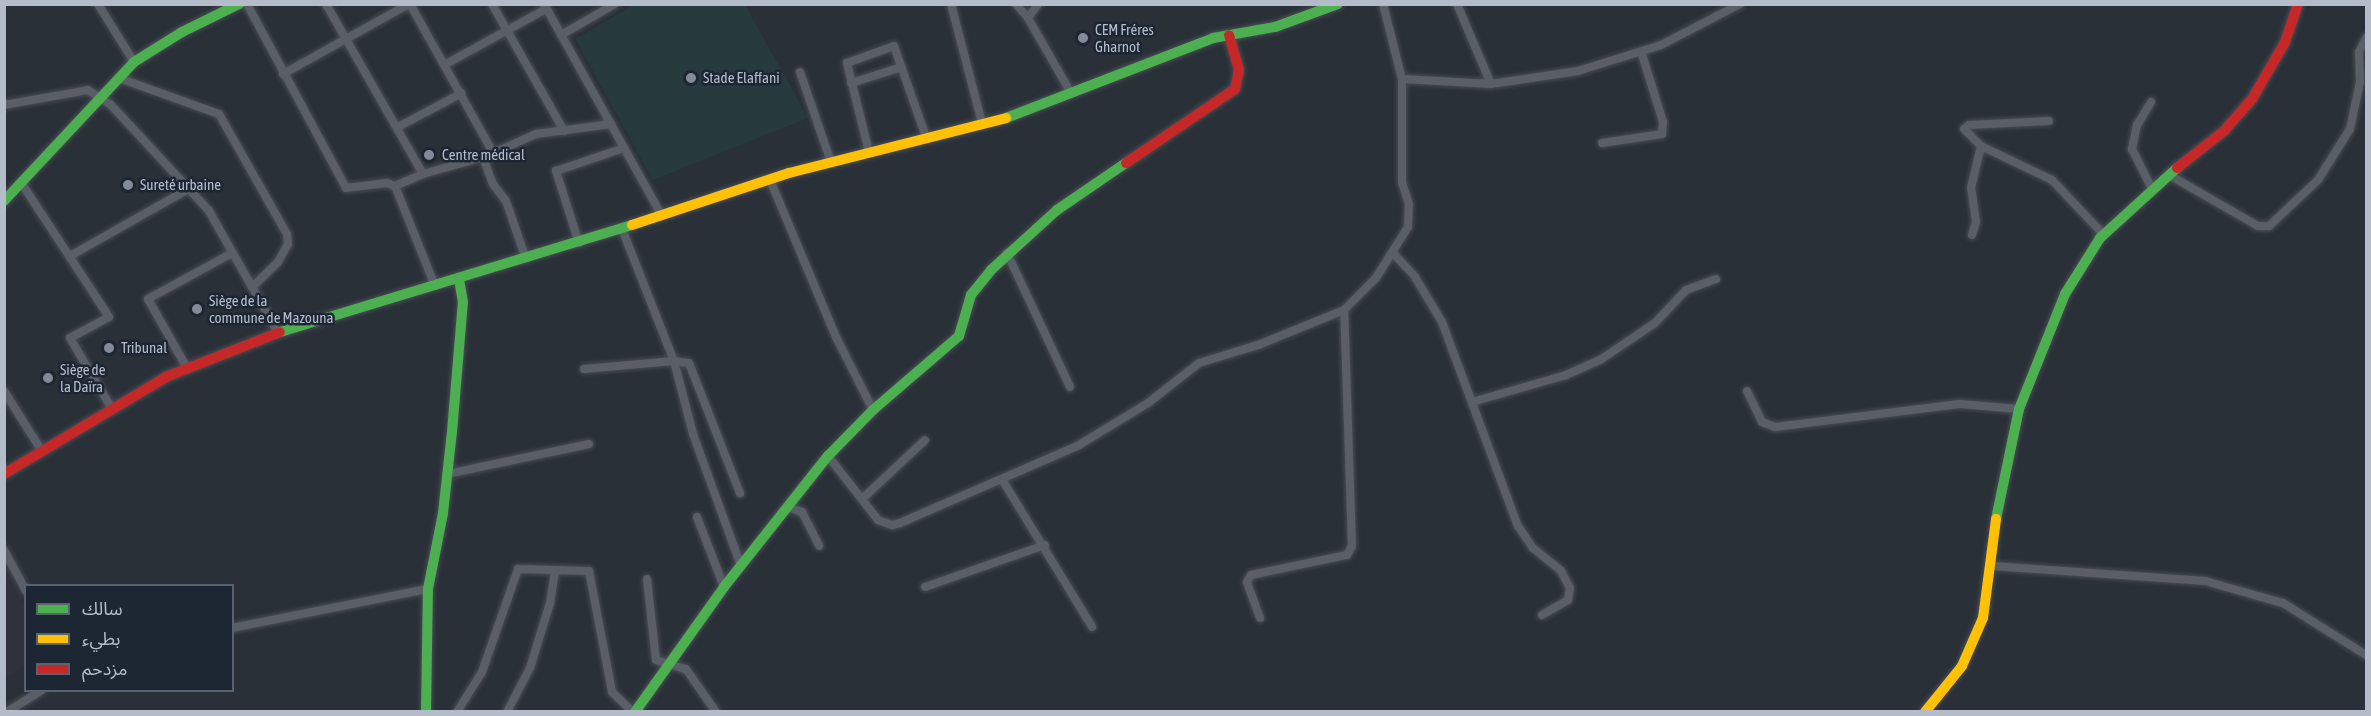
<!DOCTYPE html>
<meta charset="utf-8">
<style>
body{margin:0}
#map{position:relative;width:2371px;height:716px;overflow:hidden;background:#2a3038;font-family:"Asap Condensed","Noto Sans Arabic",sans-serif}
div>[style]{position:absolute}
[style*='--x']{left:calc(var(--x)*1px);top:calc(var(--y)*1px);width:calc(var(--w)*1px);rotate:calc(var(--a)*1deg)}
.medical>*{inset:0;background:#31303e}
.green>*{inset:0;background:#273a3e}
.roads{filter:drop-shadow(0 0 2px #484c53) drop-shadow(0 0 2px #484c53)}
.street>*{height:8px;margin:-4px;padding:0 4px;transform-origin:4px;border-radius:4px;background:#5a5e66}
.fast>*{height:10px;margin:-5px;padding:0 5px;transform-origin:5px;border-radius:5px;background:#4caf50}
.slow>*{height:10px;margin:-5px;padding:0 5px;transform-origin:5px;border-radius:5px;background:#ffc107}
.jam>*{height:10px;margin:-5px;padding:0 5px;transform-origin:5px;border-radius:5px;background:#c62828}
.dots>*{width:16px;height:16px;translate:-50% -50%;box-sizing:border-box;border:3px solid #1d2633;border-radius:50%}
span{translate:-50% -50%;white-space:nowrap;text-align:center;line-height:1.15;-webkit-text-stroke:5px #1d2633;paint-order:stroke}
.poi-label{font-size:15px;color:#b4bcc9}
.left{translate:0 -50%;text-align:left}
.frame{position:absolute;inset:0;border:6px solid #b4bcc9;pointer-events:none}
.legend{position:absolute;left:24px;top:584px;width:210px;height:108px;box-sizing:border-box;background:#1d2633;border:2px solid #59626f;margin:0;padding:8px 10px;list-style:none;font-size:18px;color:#b4bcc9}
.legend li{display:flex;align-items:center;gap:12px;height:30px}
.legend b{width:30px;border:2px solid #59626f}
</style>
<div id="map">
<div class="medical">
<i style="clip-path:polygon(4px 565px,26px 606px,25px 666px,5px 678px)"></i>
</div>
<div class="green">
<i style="clip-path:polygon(634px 5px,745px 5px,808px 118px,653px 180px,575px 39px)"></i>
</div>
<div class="roads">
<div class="street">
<i style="--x:98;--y:4;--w:68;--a:58.2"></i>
<i style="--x:247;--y:4;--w:209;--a:61.7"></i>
<i style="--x:346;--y:188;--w:41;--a:-7"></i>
<i style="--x:387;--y:183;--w:9;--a:21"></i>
<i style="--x:395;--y:186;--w:108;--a:68.2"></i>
<i style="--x:326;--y:4;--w:196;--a:60.3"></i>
<i style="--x:423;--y:174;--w:30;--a:157"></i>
<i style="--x:410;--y:4;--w:172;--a:60.8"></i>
<i style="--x:492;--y:4;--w:146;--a:60.4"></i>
<i style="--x:544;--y:4;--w:243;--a:60.9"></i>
<i style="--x:951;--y:4;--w:123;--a:75.4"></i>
<i style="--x:1016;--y:4;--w:18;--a:49"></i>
<i style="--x:1028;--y:18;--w:86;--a:60.2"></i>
<i style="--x:1383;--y:4;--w:77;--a:75.8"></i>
<i style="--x:1402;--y:79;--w:89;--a:3.2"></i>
<i style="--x:1491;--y:84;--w:88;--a:-8.5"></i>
<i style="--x:1578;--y:71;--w:87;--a:-17.4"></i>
<i style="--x:1661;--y:45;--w:89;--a:-27.4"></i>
<i style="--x:1457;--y:4;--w:87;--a:67"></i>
<i style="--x:1028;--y:18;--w:17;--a:-54"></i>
<i style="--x:561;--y:35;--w:62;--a:-29.9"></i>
<i style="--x:446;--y:64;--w:114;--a:-28.8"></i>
<i style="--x:800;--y:72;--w:95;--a:71"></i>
<i style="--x:283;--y:74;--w:144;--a:-29.1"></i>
<i style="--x:119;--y:78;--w:106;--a:19.8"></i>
<i style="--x:219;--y:114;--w:138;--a:60.5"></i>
<i style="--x:287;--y:234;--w:10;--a:84"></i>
<i style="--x:288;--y:244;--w:21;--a:119"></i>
<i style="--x:278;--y:262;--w:36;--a:136"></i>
<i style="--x:851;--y:83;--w:53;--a:-17.4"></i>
<i style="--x:2151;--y:102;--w:27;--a:121"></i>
<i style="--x:2137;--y:125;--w:25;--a:102"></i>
<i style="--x:2132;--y:149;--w:45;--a:63.4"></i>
<i style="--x:4;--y:105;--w:85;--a:-10.1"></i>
<i style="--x:88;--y:90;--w:27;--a:33"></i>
<i style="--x:111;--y:105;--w:144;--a:47.2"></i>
<i style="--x:209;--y:211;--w:140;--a:60.5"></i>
<i style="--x:2049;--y:121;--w:80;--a:177.1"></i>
<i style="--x:1969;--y:125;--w:6;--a:141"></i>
<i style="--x:1964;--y:129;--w:24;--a:45"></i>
<i style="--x:1981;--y:146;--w:79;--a:25.6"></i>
<i style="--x:2052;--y:180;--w:76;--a:46.6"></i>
<i style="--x:398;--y:127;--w:72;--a:-28"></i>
<i style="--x:1602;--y:143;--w:61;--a:-8.5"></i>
<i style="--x:1662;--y:134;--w:12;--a:-85"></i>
<i style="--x:1663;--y:122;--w:74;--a:-107.2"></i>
<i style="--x:869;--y:152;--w:92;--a:-103.9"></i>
<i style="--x:847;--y:63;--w:50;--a:-19.9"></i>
<i style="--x:894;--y:46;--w:96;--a:70.6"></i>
<i style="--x:489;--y:155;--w:51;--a:-24.1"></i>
<i style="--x:536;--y:134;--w:76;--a:-7.6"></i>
<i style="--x:423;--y:174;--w:62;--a:-15.8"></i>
<i style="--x:483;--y:157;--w:29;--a:70"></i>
<i style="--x:493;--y:184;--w:21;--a:53"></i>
<i style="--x:506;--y:201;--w:61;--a:71"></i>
<i style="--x:2171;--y:176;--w:100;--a:29.9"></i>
<i style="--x:2258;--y:226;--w:11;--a:0"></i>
<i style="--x:2269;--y:226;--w:67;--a:-43.2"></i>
<i style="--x:2318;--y:180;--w:60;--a:-57.9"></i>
<i style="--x:2350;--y:129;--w:48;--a:-78"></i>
<i style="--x:2360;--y:82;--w:30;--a:-92"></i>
<i style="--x:2359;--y:52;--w:16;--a:-63"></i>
<i style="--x:770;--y:180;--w:170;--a:67.2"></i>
<i style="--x:836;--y:337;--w:82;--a:63.1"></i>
<i style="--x:22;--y:184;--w:159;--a:56.8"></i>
<i style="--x:109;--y:317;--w:44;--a:151.7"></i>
<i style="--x:70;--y:338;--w:82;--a:59.4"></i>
<i style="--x:622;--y:229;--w:142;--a:68.5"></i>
<i style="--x:674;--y:361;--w:75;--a:75.4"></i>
<i style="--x:693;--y:434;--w:140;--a:70"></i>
<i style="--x:1972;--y:235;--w:14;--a:-73"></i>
<i style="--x:1976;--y:222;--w:34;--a:-98"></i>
<i style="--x:1971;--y:188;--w:43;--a:-76.6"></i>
<i style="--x:579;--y:243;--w:76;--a:-107.7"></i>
<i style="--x:556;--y:171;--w:72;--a:-18.7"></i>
<i style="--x:1007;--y:253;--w:148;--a:64.8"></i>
<i style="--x:1393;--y:253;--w:33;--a:47"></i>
<i style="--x:1415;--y:277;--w:52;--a:59"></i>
<i style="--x:1442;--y:322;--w:218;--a:69.6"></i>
<i style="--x:1518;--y:526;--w:27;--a:56"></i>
<i style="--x:1533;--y:548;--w:36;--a:39"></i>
<i style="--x:1561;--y:571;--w:19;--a:62"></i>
<i style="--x:1570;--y:588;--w:12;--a:99"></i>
<i style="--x:1568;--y:600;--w:30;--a:150"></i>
<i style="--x:70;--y:256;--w:138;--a:-29.5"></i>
<i style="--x:187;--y:368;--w:79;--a:-119.5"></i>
<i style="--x:148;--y:299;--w:96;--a:-28.7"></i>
<i style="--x:584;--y:369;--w:90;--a:-5.1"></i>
<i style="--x:674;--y:361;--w:15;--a:8"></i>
<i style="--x:689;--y:363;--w:140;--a:68.6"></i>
<i style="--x:4;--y:391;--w:71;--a:57.7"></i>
<i style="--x:1747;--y:391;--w:34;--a:64"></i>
<i style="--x:1762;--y:422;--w:14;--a:21"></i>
<i style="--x:1775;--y:427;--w:186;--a:-7.1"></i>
<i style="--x:1960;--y:404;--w:59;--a:4.8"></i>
<i style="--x:1472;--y:402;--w:98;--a:-16"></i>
<i style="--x:1566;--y:375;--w:37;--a:-24"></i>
<i style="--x:1600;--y:360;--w:66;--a:-33.9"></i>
<i style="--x:1655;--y:323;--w:45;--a:-46.8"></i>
<i style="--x:1686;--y:290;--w:32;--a:-20"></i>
<i style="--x:828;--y:456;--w:81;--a:52"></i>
<i style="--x:878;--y:520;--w:15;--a:20"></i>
<i style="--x:892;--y:525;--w:8;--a:-14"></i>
<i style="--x:900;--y:523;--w:195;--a:-23.5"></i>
<i style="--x:1079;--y:445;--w:81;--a:-31.3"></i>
<i style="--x:1148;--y:403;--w:65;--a:-38.1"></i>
<i style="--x:1199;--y:363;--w:62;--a:-17"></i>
<i style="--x:1258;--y:345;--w:93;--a:-22.1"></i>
<i style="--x:1344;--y:310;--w:45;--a:-45"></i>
<i style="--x:1376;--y:278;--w:60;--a:-57.9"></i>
<i style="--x:1408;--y:227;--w:23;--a:-88"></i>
<i style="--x:1409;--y:204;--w:23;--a:-108"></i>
<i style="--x:1402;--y:182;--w:103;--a:-90"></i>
<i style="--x:447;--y:474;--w:145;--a:-11.9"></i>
<i style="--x:1003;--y:481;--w:171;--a:58.6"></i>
<i style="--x:862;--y:499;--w:86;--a:-43.1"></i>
<i style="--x:788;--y:507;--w:15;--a:20"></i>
<i style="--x:802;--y:512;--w:38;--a:63"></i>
<i style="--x:697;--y:517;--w:75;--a:68.9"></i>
<i style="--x:4;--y:550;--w:47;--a:61.8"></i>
<i style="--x:1992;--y:566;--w:214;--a:4"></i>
<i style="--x:2205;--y:581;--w:81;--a:15.8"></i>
<i style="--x:2283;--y:603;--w:98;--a:32.1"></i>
<i style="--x:647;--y:579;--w:81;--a:83.7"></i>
<i style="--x:656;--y:660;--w:31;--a:17"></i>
<i style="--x:686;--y:669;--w:52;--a:55.1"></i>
<i style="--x:925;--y:587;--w:127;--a:-19.3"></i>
<i style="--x:1260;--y:618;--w:38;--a:-110"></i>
<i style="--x:1247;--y:582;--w:8;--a:-60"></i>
<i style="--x:1251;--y:575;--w:98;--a:-11.8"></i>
<i style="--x:1347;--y:555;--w:10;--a:-61"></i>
<i style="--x:1352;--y:546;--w:236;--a:-91.9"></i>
<i style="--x:232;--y:628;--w:200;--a:-11.3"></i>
<i style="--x:7;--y:712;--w:41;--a:-32.2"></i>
<i style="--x:457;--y:712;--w:47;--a:-58"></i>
<i style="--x:482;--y:672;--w:109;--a:-70.7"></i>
<i style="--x:518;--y:569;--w:71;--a:1.6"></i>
<i style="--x:589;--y:571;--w:123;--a:79.2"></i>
<i style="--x:612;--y:692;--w:29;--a:44"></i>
<i style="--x:507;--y:712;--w:50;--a:-62.4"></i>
<i style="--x:530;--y:668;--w:68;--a:-72.9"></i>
<i style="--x:550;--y:603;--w:33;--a:-81"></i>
</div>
<div class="fast">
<i style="--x:1006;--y:118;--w:222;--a:-21.1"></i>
<i style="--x:1213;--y:38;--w:63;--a:-10.1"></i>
<i style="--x:1275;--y:27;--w:67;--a:-20.1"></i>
<i style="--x:4;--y:201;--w:190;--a:-46.9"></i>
<i style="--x:134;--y:62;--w:57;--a:-32"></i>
<i style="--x:182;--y:32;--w:64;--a:-26.2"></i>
<i style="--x:280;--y:332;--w:368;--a:-16.9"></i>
<i style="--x:1996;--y:519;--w:112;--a:-78.2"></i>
<i style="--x:2019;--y:409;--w:124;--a:-68.2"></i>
<i style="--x:2065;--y:294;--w:66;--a:-58"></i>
<i style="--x:2100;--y:238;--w:104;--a:-42.3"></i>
<i style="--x:426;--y:712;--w:123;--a:-89.1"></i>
<i style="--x:428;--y:589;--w:77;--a:-78.8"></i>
<i style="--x:443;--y:513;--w:81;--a:-83.7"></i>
<i style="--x:452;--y:432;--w:130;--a:-85.2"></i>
<i style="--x:463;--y:302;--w:23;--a:-100"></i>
<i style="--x:635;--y:712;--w:153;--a:-54.5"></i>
<i style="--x:724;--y:587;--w:167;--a:-51.6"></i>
<i style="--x:828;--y:456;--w:64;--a:-45.6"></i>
<i style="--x:873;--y:410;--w:113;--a:-40.7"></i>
<i style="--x:959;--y:336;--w:43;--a:-73.7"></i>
<i style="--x:971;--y:295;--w:32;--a:-51"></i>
<i style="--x:991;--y:270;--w:89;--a:-42.3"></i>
<i style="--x:1057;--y:210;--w:83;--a:-34.3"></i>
</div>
<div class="slow">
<i style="--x:632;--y:225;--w:165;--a:-18.3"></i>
<i style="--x:789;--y:173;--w:224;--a:-14.2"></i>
<i style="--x:1925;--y:712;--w:59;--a:-51.2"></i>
<i style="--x:1962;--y:666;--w:52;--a:-66.4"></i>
<i style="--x:1983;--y:618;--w:100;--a:-82.5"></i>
</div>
<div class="jam">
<i style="--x:1126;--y:163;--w:132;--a:-34.2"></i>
<i style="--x:1235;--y:89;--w:19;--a:-78"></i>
<i style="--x:1239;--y:70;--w:36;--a:-106"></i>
<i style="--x:2177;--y:168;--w:60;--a:-38.2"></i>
<i style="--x:2224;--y:131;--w:43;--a:-48.8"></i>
<i style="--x:2252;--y:99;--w:66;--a:-59.9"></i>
<i style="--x:2285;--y:42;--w:40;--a:-71.1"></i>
<i style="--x:4;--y:474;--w:191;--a:-30.9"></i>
<i style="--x:168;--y:376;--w:120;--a:-21.4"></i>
</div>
</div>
<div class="dots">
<i style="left:1083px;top:38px;background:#848b96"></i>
<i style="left:691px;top:78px;background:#848b96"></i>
<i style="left:429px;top:155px;background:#848b96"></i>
<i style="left:128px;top:185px;background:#848b96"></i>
<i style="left:197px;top:309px;background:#848b96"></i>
<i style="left:109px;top:348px;background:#848b96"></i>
<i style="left:48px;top:378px;background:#848b96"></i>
</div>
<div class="poi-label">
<span class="left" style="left:1095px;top:38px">CEM Fréres<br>Gharnot</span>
<span class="left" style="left:703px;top:78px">Stade Elaffani</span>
<span class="left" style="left:442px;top:155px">Centre médical</span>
<span class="left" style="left:140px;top:185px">Sureté urbaine</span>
<span class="left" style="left:209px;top:309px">Siège de la<br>commune de Mazouna</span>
<span class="left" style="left:121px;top:348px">Tribunal</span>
<span class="left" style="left:60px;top:378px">Siège de<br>la Daïra</span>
</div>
<div class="frame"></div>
<ul class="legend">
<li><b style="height:8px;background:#4caf50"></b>سالك</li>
<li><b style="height:8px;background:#ffc107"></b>بطيء</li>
<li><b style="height:8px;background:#c62828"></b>مزدحم</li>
</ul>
</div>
